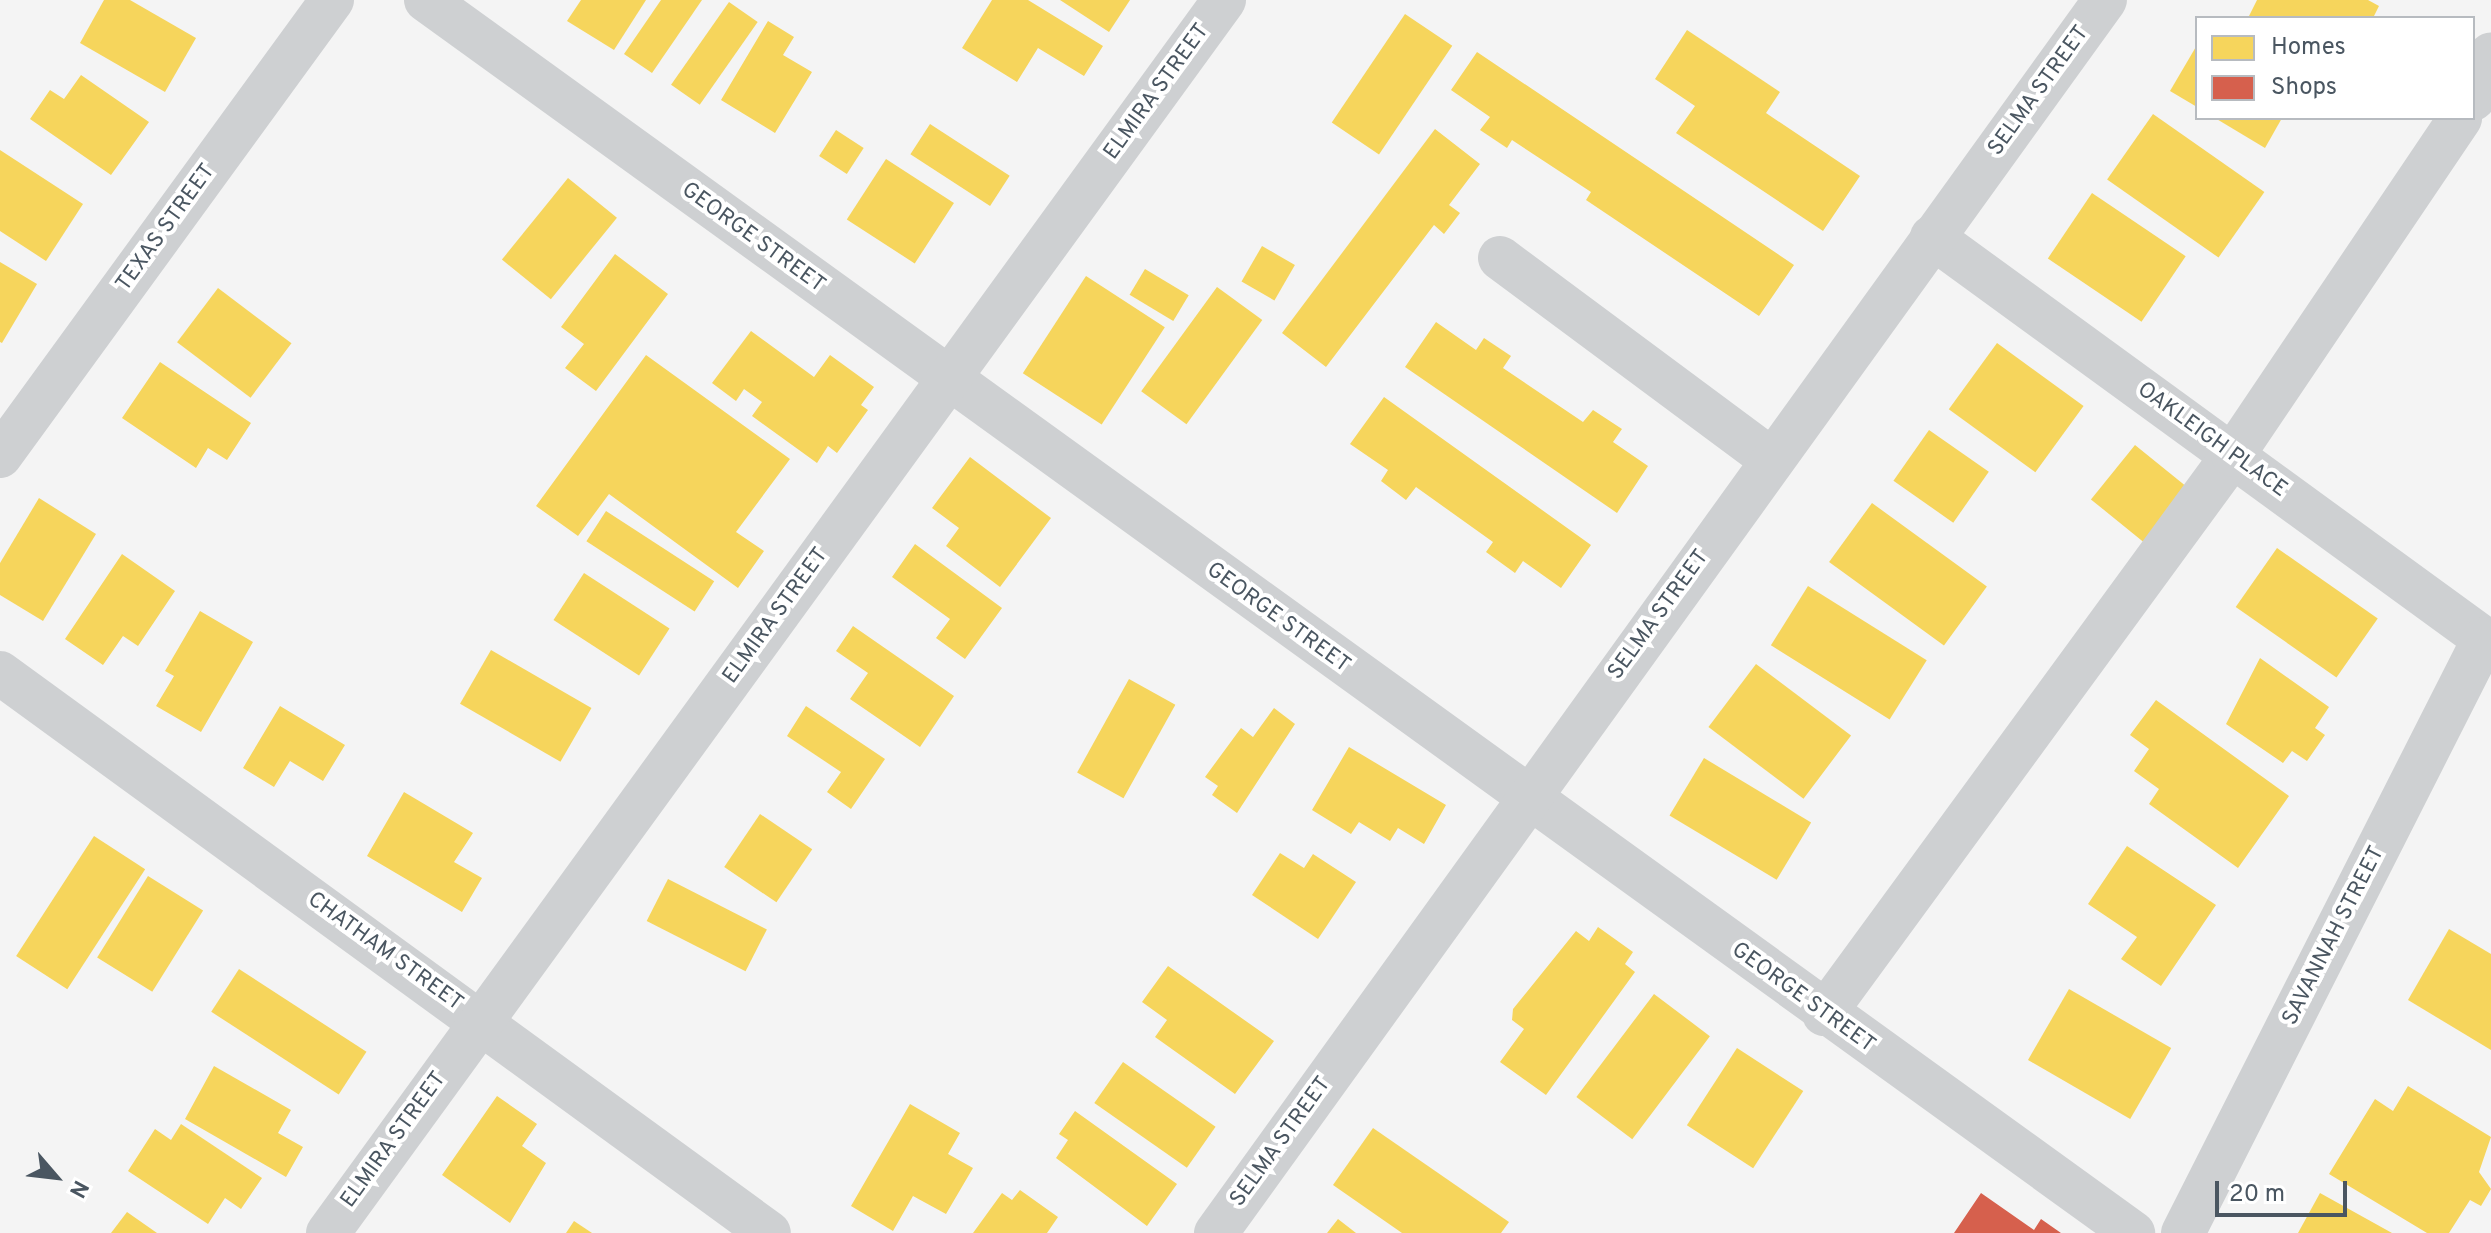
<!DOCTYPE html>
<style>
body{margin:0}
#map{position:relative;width:2491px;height:1233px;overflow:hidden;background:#f4f4f4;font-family:Overpass,sans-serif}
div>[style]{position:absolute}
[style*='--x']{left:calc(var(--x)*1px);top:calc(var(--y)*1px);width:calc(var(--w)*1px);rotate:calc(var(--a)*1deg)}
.homes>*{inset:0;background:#f6d55c;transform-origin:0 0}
.shops>*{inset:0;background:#d6604d}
.minor>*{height:44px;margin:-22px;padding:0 22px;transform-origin:22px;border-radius:22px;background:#ced0d2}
span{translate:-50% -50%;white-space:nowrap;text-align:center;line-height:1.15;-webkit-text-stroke:8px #fff;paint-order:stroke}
.street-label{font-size:22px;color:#4a5661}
.legend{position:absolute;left:2195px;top:16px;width:280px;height:104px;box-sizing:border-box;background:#fff;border:2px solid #b7bbc0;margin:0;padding:10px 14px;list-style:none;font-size:24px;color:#4a5661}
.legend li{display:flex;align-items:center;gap:16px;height:40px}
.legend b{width:40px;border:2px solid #b7bbc0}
.north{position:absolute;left:16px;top:1137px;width:80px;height:80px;-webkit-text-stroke:6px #fff;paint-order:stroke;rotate:118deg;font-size:22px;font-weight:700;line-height:32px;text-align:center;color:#4a5661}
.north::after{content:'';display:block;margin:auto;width:28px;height:36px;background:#4a5661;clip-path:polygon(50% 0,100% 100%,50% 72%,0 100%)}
.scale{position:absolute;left:2215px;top:1181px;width:132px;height:36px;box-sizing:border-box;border:4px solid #4a5661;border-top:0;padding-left:10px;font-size:24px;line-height:28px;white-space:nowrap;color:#4a5661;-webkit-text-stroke:6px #fff;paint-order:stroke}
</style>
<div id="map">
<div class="homes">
<i style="clip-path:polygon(104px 0,130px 0,196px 38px,165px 92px,80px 43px)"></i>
<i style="clip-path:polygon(581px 0,646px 0,614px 50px,567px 21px)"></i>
<i style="clip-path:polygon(661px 0,702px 0,652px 73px,624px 54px)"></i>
<i style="clip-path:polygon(992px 0,1028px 0,1103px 46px,1084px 76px,1038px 48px,1017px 82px,962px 48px)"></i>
<i style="clip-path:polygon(1060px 0,1130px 0,1109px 32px)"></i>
<i style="clip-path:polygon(2257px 0,2368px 0,2379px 6px,2373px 18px,2248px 18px)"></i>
<i style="left:729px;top:2px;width:35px;height:101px;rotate:35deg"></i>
<i style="left:1405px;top:14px;width:57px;height:131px;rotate:34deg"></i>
<i style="clip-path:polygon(768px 21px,794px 37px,783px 55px,812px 72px,775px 133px,721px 100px)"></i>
<i style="clip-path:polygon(1687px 30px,1780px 92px,1766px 113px,1860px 176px,1823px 231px,1676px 133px,1695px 106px,1655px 79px)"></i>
<i style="clip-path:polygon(2197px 45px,2197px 107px,2170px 91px)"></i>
<i style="clip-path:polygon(1477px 52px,1794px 265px,1759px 316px,1586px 200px,1591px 192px,1512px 140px,1507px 148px,1480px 130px,1490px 117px,1451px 90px)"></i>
<i style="clip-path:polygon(81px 75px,149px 122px,111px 175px,30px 119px,50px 90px,64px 99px)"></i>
<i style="left:2153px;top:114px;width:136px;height:80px;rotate:35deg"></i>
<i style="clip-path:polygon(2215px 118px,2282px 118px,2265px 148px)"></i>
<i style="left:930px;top:124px;width:95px;height:36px;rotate:33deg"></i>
<i style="clip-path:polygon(1435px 129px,1480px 164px,1449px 205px,1460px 213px,1444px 234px,1434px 225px,1326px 367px,1282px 333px)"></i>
<i style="left:836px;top:130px;width:33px;height:31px;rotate:33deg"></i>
<i style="clip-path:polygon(0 150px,83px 204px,46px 261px,0 231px)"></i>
<i style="left:886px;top:159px;width:81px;height:72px;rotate:33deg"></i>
<i style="left:568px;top:178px;width:63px;height:105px;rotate:39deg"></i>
<i style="left:2092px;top:193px;width:113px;height:79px;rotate:34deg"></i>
<i style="left:1262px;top:246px;width:38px;height:41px;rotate:30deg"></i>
<i style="clip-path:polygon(615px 254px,668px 294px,596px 391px,565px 368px,584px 344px,561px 327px)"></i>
<i style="clip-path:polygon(0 262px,37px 284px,2px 343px,0 342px)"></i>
<i style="left:1145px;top:269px;width:51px;height:30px;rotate:31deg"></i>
<i style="left:1086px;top:276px;width:94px;height:116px;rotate:33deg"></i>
<i style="left:1217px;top:287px;width:56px;height:129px;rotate:36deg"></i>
<i style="left:218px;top:288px;width:92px;height:68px;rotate:37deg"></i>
<i style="clip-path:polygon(1436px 322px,1476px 350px,1484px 338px,1511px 356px,1503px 368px,1583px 422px,1593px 410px,1622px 429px,1613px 442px,1648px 466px,1617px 513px,1405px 367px)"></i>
<i style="clip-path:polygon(751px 331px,814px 377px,830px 355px,874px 387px,861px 405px,868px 410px,837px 453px,828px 446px,817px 463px,752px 416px,762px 402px,744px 389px,736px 401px,712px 383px)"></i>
<i style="left:1997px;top:343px;width:107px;height:82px;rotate:36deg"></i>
<i style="clip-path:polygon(646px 355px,790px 459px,736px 532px,764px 551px,738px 588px,609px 494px,578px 536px,536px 506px)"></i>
<i style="clip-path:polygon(160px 362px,251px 423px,227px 460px,208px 448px,196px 468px,122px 418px)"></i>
<i style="clip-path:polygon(1384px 397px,1591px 545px,1561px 588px,1523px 561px,1515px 573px,1486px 552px,1493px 542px,1416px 487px,1406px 500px,1381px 481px,1388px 470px,1350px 444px)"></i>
<i style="left:1929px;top:430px;width:73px;height:62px;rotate:35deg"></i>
<i style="left:2135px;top:445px;width:68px;height:70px;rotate:39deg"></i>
<i style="clip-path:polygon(970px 457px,1051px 518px,1000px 587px,946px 546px,959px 528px,932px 508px)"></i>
<i style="clip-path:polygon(39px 498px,96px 534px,43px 621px,0 595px,0 563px)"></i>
<i style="left:1872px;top:503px;width:142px;height:73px;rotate:36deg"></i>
<i style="left:606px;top:511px;width:129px;height:36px;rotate:33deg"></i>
<i style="clip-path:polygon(915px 544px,1002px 608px,965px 659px,936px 638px,950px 619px,892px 577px)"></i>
<i style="left:2277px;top:548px;width:123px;height:72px;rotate:35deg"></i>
<i style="clip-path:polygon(122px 554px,175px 591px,138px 646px,123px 636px,103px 665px,65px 639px)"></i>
<i style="left:584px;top:573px;width:102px;height:56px;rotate:33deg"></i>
<i style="left:1808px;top:586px;width:140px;height:70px;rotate:32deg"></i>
<i style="clip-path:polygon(200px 611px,253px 642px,201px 732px,156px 706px,174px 676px,165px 671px)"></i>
<i style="clip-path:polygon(853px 626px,954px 696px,920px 747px,850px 699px,868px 673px,836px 651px)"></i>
<i style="left:491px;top:650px;width:116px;height:62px;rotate:30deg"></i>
<i style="clip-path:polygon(2260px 658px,2329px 707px,2315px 728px,2325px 735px,2307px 761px,2292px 751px,2283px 763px,2226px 724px)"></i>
<i style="left:1756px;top:664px;width:119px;height:79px;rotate:37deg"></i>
<i style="left:1129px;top:679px;width:53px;height:107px;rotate:29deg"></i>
<i style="clip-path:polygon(2156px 700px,2289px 796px,2238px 868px,2149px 804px,2159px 789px,2134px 771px,2149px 749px,2130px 735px)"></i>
<i style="clip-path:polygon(280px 706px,345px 745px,323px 781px,290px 761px,274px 787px,243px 768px)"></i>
<i style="clip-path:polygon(806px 706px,885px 759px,851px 809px,827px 792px,841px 772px,787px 736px)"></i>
<i style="clip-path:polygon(1274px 708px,1295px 724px,1237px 813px,1212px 795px,1218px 786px,1205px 777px,1241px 728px,1253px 737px)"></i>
<i style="clip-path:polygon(1349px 747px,1446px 805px,1424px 844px,1398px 828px,1390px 841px,1359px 822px,1351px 834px,1312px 810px)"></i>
<i style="left:1704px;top:758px;width:125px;height:67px;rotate:31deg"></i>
<i style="clip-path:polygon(404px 792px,473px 833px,454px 862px,482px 878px,462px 912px,367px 856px)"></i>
<i style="left:760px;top:814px;width:63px;height:64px;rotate:34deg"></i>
<i style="left:94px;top:836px;width:61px;height:143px;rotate:33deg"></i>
<i style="clip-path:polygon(2127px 846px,2216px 905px,2161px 986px,2121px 959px,2137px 937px,2088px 904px)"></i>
<i style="clip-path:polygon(1280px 853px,1304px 868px,1313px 854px,1356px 882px,1318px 939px,1252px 895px)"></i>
<i style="left:148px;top:876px;width:65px;height:96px;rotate:32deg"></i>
<i style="left:668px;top:879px;width:111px;height:47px;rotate:27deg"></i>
<i style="clip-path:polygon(1598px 927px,1633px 952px,1625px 964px,1635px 972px,1546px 1095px,1500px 1062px,1524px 1029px,1512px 1020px,1513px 1009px,1576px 931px,1589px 941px)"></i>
<i style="clip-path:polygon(2449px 929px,2491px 954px,2491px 1050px,2408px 1000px)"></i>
<i style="clip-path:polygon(1168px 966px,1274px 1041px,1235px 1094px,1155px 1037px,1167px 1020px,1142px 1002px)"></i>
<i style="left:239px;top:969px;width:152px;height:51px;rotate:33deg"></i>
<i style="left:2069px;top:989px;width:118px;height:82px;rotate:30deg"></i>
<i style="left:1654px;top:994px;width:70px;height:129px;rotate:37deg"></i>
<i style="left:1737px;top:1048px;width:79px;height:92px;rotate:33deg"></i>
<i style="left:1123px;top:1062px;width:113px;height:50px;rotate:35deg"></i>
<i style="clip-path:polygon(214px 1066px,291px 1110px,278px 1133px,303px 1147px,286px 1177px,185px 1119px)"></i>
<i style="clip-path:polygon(2408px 1086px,2491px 1137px,2479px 1172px,2491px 1189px,2481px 1206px,2470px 1200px,2449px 1233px,2427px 1233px,2329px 1174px,2375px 1099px,2393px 1111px)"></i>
<i style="clip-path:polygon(497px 1096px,537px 1124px,522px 1146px,546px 1163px,510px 1223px,442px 1175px)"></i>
<i style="clip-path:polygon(910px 1104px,960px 1133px,948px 1154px,973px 1168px,946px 1214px,913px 1196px,893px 1231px,851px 1206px)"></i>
<i style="clip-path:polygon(1075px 1111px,1177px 1184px,1147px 1226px,1056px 1158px,1068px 1140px,1059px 1134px)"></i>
<i style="clip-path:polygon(181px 1124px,262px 1178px,241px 1209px,225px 1198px,208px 1224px,128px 1171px,155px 1129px,171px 1140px)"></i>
<i style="clip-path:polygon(1373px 1128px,1509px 1222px,1501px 1233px,1402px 1233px,1333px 1185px)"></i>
<i style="clip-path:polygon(1020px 1190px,1058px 1217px,1047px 1233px,973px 1233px,1002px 1193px,1012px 1200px)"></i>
<i style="clip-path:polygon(2320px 1193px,2392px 1233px,2298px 1233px)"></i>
<i style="clip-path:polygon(127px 1212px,157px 1233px,111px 1233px)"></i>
<i style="clip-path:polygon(1338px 1219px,1356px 1233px,1327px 1233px)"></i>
<i style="clip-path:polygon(574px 1221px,592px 1233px,566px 1233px)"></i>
</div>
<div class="shops">
<i style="clip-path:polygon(1981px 1193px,2034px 1230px,2041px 1219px,2061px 1233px,1954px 1233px)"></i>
</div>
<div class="minor">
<i style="--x:426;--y:0;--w:2106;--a:35.84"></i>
<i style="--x:2473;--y:99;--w:48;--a:-68.2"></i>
<i style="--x:1932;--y:237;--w:691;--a:36.06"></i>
<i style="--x:1500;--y:258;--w:337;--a:36.6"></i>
<i style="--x:0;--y:456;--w:564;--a:-53.94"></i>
<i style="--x:0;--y:673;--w:951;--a:36.06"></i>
<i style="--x:1824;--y:1014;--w:693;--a:-53.81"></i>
<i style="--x:2233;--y:455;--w:406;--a:-56"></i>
<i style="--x:328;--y:1233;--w:1524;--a:-53.99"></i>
<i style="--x:1216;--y:1233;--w:1520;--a:-54.21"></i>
<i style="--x:2183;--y:1233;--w:666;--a:-63.13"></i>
</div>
<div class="street-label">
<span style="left:2039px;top:91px;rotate:-54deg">SELMA STREET</span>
<span style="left:1157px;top:92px;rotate:-54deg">ELMIRA STREET</span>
<span style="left:166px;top:228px;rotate:-54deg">TEXAS STREET</span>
<span style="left:753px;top:238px;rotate:36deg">GEORGE STREET</span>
<span style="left:2212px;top:440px;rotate:36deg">OAKLEIGH PLACE</span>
<span style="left:1659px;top:615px;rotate:-54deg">SELMA STREET</span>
<span style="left:776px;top:616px;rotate:-54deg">ELMIRA STREET</span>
<span style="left:1278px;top:618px;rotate:36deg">GEORGE STREET</span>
<span style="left:2334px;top:936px;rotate:-63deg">SAVANNAH STREET</span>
<span style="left:385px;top:952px;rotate:36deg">CHATHAM STREET</span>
<span style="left:1803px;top:998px;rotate:36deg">GEORGE STREET</span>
<span style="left:394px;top:1140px;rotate:-54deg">ELMIRA STREET</span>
<span style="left:1281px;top:1142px;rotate:-54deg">SELMA STREET</span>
</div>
<ul class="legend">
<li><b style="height:22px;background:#f6d55c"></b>Homes</li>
<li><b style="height:22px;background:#d6604d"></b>Shops</li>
</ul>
<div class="north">N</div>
<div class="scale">20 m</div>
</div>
